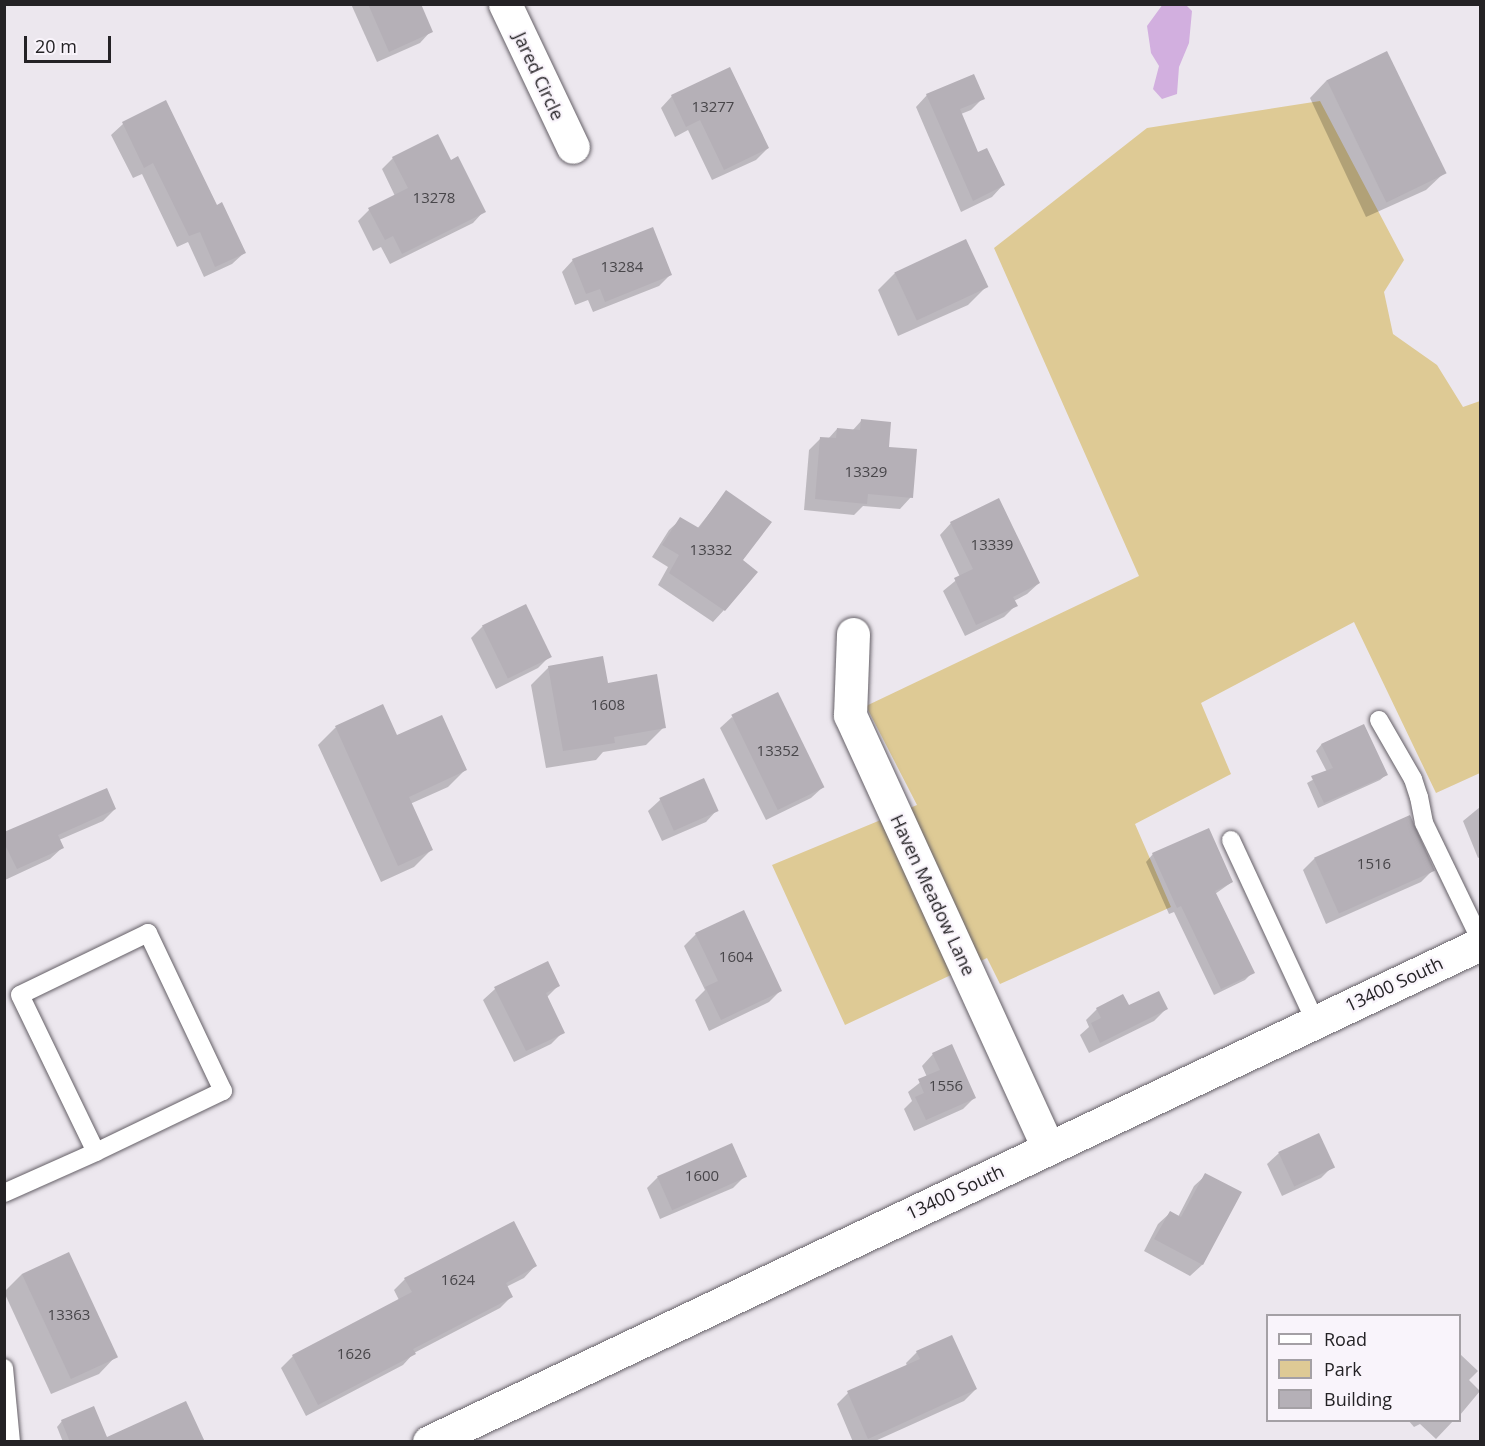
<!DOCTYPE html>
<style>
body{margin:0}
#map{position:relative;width:1485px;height:1446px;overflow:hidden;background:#ece7ee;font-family:"Open Sans",sans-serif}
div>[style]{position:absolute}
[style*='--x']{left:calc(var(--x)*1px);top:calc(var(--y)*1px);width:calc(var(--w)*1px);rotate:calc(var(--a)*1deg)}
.green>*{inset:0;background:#deca95}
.water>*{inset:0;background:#d2afdf}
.shadow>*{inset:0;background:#0003}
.building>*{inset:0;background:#b5b0b7;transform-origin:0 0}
.roads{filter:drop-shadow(0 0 2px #656067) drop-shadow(0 0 2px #656067)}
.lane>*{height:18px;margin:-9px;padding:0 9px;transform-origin:9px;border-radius:9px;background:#fff}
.street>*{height:33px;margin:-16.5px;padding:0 16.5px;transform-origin:16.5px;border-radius:16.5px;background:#fff}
span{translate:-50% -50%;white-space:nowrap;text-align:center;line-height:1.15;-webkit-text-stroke:4.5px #f9f4fb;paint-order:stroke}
.number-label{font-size:15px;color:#48464a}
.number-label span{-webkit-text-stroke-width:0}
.street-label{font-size:18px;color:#242225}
.frame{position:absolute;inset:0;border:6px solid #242225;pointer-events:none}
.legend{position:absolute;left:1266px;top:1314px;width:195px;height:108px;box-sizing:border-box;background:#f9f4fb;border:2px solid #a4a0a5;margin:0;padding:8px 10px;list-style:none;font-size:18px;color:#242225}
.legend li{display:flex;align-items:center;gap:12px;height:30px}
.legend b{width:30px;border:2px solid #a4a0a5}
.scale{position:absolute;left:24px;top:36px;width:87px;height:27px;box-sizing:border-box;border:3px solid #242225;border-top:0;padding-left:8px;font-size:18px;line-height:21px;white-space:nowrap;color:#242225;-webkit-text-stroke:4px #f9f4fb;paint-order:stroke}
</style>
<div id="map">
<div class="green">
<i style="clip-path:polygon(1320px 101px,1404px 260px,1384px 292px,1393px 334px,1437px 365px,1463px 407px,1480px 401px,1480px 773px,1436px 793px,1354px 622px,1201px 703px,1231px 774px,1135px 824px,1171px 907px,1000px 984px,987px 958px,845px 1025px,772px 865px,917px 805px,866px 706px,1139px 576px,994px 248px,1147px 128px)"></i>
</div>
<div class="water">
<i style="clip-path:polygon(1163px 4px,1186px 5px,1192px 11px,1189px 43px,1179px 67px,1177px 94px,1162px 99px,1153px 89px,1159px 66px,1151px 53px,1147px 26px)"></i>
</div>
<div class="shadow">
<i style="clip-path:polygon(351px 4px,419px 4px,431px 31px,420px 43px,377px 62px)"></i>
<i style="clip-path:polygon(1327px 80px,1444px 173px,1426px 190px,1366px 217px,1310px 98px)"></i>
<i style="clip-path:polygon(927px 95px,983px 98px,971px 110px,961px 114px,977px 154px,1003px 185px,992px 197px,961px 212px,916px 107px)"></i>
<i style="clip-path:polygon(672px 96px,768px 148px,756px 160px,712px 180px,688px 130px,675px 137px,661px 108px)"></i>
<i style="clip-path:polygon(165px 102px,216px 207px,244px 253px,232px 264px,204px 277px,188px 242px,177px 247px,142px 174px,133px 178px,111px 135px,123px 124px)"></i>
<i style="clip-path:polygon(393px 158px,451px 162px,484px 211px,473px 223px,390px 264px,381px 247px,373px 251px,358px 221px,369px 210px,395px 196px,382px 169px)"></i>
<i style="clip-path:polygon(573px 260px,670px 275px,659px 286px,593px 312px,588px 300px,575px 305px,562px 272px)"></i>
<i style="clip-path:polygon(895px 273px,986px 287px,968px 305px,898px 336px,878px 290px)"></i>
<i style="clip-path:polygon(862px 420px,887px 449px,911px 497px,900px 509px,863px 506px,854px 515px,804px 510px,809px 450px,821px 438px,828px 439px,837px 429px,852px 431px)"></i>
<i style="clip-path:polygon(726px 492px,741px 561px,724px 610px,713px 622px,658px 585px,668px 567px,652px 557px,669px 530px,681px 519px,697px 529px)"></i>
<i style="clip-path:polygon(951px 523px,1039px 583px,1027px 594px,1014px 601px,1016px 605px,1004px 617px,965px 636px,943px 591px,960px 577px,940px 535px)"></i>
<i style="clip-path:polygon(526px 606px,550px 656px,538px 668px,496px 689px,471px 638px,482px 627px)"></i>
<i style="clip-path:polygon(549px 667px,606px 684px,664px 727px,646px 745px,603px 752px,596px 760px,546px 768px,531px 685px)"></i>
<i style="clip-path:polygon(382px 706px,397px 737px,465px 770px,448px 787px,410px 804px,431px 850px,414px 867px,381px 882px,318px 745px,335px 728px)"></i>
<i style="clip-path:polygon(732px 717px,823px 787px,811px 798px,766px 820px,720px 728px)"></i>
<i style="clip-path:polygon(1363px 726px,1386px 775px,1380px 780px,1318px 808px,1307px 783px,1327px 772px,1316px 751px,1321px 745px)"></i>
<i style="clip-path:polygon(660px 800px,717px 810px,706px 822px,662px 841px,648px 811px)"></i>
<i style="clip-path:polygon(1480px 807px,1480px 857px,1478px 858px,1463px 821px)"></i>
<i style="clip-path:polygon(115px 809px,103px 821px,59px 840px,62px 848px,50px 859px,5px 880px,4px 834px)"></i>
<i style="clip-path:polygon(1410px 817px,1433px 870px,1421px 882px,1326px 924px,1303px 870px,1314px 859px)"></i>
<i style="clip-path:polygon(1153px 854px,1232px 882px,1215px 894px,1253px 972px,1245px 980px,1214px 995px,1174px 912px,1169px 914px,1146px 862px)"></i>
<i style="clip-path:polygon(743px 912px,780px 991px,769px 1002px,709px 1031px,695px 1000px,705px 990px,684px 946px,696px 934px)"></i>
<i style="clip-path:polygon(558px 986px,546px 998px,563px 1032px,551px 1044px,514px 1062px,483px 1000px,495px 989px)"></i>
<i style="clip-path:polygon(1128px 1007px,1166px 1009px,1154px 1021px,1089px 1053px,1080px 1035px,1089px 1027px,1086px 1020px,1097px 1009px)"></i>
<i style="clip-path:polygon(933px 1054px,974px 1098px,963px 1109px,914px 1131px,904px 1109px,912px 1101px,908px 1092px,927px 1077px,922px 1066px)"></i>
<i style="clip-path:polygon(1279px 1153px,1333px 1166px,1321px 1178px,1282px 1196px,1267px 1164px)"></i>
<i style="clip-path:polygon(1206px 1175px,1240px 1193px,1202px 1265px,1190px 1276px,1144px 1251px,1158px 1224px,1170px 1213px,1178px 1217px,1194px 1186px)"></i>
<i style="clip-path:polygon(745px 1176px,733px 1188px,660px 1219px,647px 1188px,658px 1177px)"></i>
<i style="clip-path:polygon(535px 1266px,524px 1278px,506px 1287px,511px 1297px,500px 1308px,414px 1353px,403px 1365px,306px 1416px,281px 1368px,293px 1356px,399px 1300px,394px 1290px,405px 1279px)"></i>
<i style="clip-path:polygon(22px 1274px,116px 1356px,99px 1374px,51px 1394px,4px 1292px)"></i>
<i style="clip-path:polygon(917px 1352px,976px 1389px,964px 1401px,873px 1442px,853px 1442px,837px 1404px,848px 1393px,907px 1366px,906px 1363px)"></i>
<i style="clip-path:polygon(1460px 1354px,1478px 1371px,1469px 1380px,1480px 1391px,1460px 1415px)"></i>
<i style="clip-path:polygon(1408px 1420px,1454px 1420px,1436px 1439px,1420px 1424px,1414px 1427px)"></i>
<i style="clip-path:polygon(62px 1421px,107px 1442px,63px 1442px,57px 1427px)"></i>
</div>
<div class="building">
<i style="clip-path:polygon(368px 4px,421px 4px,433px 32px,389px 52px)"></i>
<i style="left:1387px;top:51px;width:136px;height:67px;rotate:64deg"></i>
<i style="clip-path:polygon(730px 67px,769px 148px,724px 170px,700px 120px,686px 127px,671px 95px)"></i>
<i style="clip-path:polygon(974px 74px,985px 99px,960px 109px,978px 152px,987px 148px,1005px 185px,973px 201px,926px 94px)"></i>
<i style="clip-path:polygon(166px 100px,217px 205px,222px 202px,246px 253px,215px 267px,200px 232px,189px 236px,153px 163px,144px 168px,122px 122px)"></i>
<i style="clip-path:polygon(438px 134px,451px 160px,458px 156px,486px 212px,402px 254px,393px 236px,385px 240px,368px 208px,408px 188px,392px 157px)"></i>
<i style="clip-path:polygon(653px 227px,672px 275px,605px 302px,600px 289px,586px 294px,572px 259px)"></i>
<i style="left:966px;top:239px;width:53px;height:79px;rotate:65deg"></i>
<i style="clip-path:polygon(861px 419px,891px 422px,889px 447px,917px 449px,913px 498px,868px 494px,867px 504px,815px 499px,820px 437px,836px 438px,837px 428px,860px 430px)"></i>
<i style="clip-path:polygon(726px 490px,772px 522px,743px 560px,758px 572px,725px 611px,669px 573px,679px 555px,662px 545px,680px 517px,699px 528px)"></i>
<i style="clip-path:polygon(999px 498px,1040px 583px,1013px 597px,1018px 606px,976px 625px,954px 578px,973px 569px,950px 522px)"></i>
<i style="left:526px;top:604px;width:59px;height:49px;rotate:64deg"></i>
<i style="clip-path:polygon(603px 656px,608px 683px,657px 674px,666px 728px,614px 737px,615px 743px,563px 751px,548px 666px)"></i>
<i style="left:778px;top:692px;width:106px;height:52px;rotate:64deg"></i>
<i style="clip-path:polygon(383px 704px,397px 735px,442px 715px,467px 770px,409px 797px,433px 850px,398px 866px,335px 726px)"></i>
<i style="clip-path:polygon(1364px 724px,1388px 775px,1324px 803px,1311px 776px,1333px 768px,1321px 744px)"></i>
<i style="left:704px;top:778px;width:36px;height:49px;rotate:66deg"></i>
<i style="clip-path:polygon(107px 788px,116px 809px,58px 835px,64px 848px,17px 869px,4px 843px,4px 832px)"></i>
<i style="left:1410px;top:815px;width:61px;height:105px;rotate:66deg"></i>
<i style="clip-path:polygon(1209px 828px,1233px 882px,1215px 891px,1255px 973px,1221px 989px,1181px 906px,1177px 908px,1152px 853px)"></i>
<i style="clip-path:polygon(744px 910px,782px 991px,721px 1020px,705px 987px,718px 981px,695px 933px)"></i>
<i style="clip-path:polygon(548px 961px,560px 986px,546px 993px,565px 1033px,526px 1051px,494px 987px)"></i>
<i style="clip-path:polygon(1159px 991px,1168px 1009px,1100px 1043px,1091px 1023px,1101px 1018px,1096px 1008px,1123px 994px,1129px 1005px)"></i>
<i style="clip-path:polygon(952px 1044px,976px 1098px,926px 1120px,915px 1097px,924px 1093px,918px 1079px,940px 1070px,932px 1053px)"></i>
<i style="left:1319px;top:1133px;width:38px;height:45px;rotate:65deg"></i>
<i style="left:732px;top:1143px;width:37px;height:82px;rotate:66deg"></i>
<i style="clip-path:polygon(1205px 1173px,1242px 1192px,1203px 1265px,1154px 1239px,1170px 1211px,1181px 1217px)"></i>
<i style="clip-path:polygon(514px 1221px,537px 1266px,506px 1283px,513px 1297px,413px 1349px,416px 1354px,318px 1405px,292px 1355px,412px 1292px,404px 1278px)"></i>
<i style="left:69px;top:1252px;width:116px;height:52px;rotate:65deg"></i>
<i style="clip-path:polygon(952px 1335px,977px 1389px,868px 1439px,847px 1391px,920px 1359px,916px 1351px)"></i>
<i style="clip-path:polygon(186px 1401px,205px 1442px,70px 1442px,61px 1420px,94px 1406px,107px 1437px)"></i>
</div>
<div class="roads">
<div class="lane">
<i style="--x:1379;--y:720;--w:68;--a:60"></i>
<i style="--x:1413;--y:779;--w:19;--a:72"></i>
<i style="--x:1419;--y:797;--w:26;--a:79"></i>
<i style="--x:1424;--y:823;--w:129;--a:64.2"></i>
<i style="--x:1231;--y:840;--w:200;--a:65.1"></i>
<i style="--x:4;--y:1193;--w:101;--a:-24"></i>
<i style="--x:96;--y:1152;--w:141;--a:-25.7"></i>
<i style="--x:223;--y:1091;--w:175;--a:-115.4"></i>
<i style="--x:148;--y:933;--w:142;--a:154.2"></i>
<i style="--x:20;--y:995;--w:174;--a:64.2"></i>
<i style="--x:4;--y:1368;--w:74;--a:84.6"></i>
</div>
<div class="street">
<i style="--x:505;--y:4;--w:158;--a:64.6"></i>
<i style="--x:853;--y:634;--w:81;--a:92.1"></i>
<i style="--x:850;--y:715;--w:476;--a:65.4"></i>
<i style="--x:429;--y:1442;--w:1163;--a:-25.35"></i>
</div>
</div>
<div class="number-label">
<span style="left:713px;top:107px">13277</span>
<span style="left:434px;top:198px">13278</span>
<span style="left:622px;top:267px">13284</span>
<span style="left:866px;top:472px">13329</span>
<span style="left:992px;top:545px">13339</span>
<span style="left:711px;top:550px">13332</span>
<span style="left:608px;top:705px">1608</span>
<span style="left:778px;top:751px">13352</span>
<span style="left:1374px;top:864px">1516</span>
<span style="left:736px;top:957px">1604</span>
<span style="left:946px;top:1086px">1556</span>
<span style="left:702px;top:1176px">1600</span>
<span style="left:458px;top:1280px">1624</span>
<span style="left:69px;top:1315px">13363</span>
<span style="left:354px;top:1354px">1626</span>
</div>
<div class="street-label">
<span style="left:539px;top:76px;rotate:65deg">Jared Circle</span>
<span style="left:933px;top:895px;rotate:65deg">Haven Meadow Lane</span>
<span style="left:1394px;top:984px;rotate:-25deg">13400 South</span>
<span style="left:955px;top:1192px;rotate:-25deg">13400 South</span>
</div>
<div class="frame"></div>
<ul class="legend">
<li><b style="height:8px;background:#fff"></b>Road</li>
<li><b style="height:16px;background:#deca95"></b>Park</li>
<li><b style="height:16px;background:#b5b0b7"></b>Building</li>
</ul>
<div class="scale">20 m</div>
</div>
